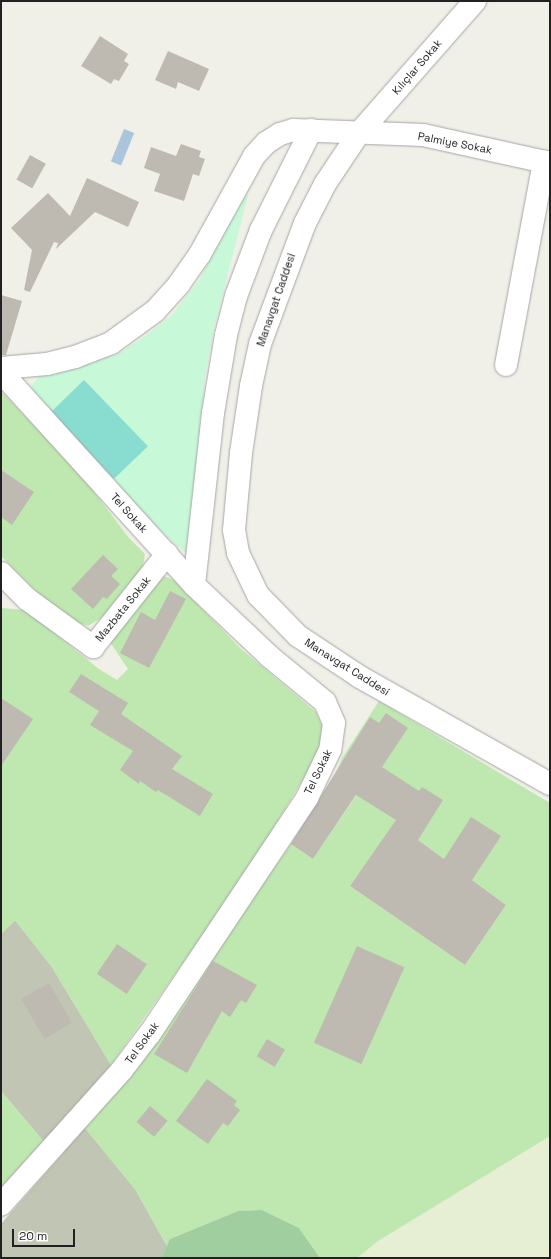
<!DOCTYPE html>
<meta charset="utf-8">
<style>
body{margin:0}
#map{position:relative;width:551px;height:1259px;overflow:hidden;background:#f1f0e8;font-family:"Space Grotesk",sans-serif}
div>[style]{position:absolute}
[style*='--x']{left:calc(var(--x)*1px);top:calc(var(--y)*1px);width:calc(var(--w)*1px);rotate:calc(var(--a)*1deg)}
.construction>*{inset:0;background:#c1c5b3}
.farmland>*{inset:0;background:#e6eed4}
.grass>*{inset:0;background:#bee8b0}
.forest>*{inset:0;background:#a0ce9e}
.park>*{inset:0;background:#c7f8d7}
.pitch>*{inset:0;background:#89ddd0;transform-origin:0 0}
.water>*{inset:0;background:#aac5dc;transform-origin:0 0}
.building>*{inset:0;background:#beb9b1;transform-origin:0 0}
.roads{filter:drop-shadow(0 0 1px #a5a5a5) drop-shadow(0 0 1px #a5a5a5)}
.minor>*{height:22px;margin:-11px;padding:0 11px;transform-origin:11px;border-radius:11px;background:#fff}
span{translate:-50% -50%;white-space:nowrap;text-align:center;line-height:1.15;-webkit-text-stroke:3px #fff;paint-order:stroke}
.street-label{font-size:11px;color:#212121}
.frame{position:absolute;inset:0;border:2px solid #212121;pointer-events:none}
.scale{position:absolute;left:12px;top:1229px;width:63px;height:18px;box-sizing:border-box;border:2px solid #212121;border-top:0;padding-left:5px;font-size:12px;line-height:14px;white-space:nowrap;color:#212121;-webkit-text-stroke:3px #fff;paint-order:stroke}
</style>
<div id="map">
<div class="construction">
<i style="clip-path:polygon(15px 920px,52px 967px,111px 1065px,44px 1142px,1px 1091px,1px 934px)"></i>
<i style="clip-path:polygon(85px 1128px,135px 1189px,167px 1246px,161px 1258px,1px 1258px,1px 1224px)"></i>
</div>
<div class="farmland">
<i style="clip-path:polygon(550px 1136px,550px 1258px,357px 1258px,378px 1241px)"></i>
</div>
<div class="grass">
<i style="clip-path:polygon(1px 391px,82px 476px,129px 538px,145px 554px,141px 578px,101px 618px,88px 626px,74px 621px,36px 591px,1px 556px)"></i>
<i style="clip-path:polygon(161px 575px,174px 580px,240px 648px,316px 712px,324px 730px,324px 745px,242px 879px,111px 1065px,52px 967px,15px 920px,1px 934px,1px 608px,26px 610px,99px 669px,117px 680px,128px 669px,110px 642px)"></i>
<i style="clip-path:polygon(evenodd,379px 701px,550px 803px,550px 1136px,378px 1241px,357px 1258px,320px 1258px,299px 1228px,262px 1210px,238px 1211px,170px 1239px,167px 1246px,135px 1189px,85px 1128px,133px 1074px,166px 1029px,219px 945px,291px 844px,313px 859px,360px 790px,336px 773px,342px 758px,379px 701px,395px 823px,506px 905px,465px 965px,350px 886px,395px 823px)"></i>
<i style="clip-path:polygon(1px 1091px,44px 1142px,1px 1190px)"></i>
</div>
<div class="forest">
<i style="clip-path:polygon(262px 1210px,299px 1228px,320px 1258px,161px 1258px,170px 1239px,238px 1211px)"></i>
</div>
<div class="park">
<i style="clip-path:polygon(248px 195px,214px 328px,205px 377px,189px 556px,157px 527px,32px 392px,32px 385px,38px 377px,116px 355px,144px 337px,171px 316px,200px 279px,240px 197px)"></i>
</div>
<div class="pitch">
<i style="left:84px;top:380px;width:92px;height:47px;rotate:46deg"></i>
</div>
<div class="water">
<i style="left:124px;top:129px;width:11px;height:35px;rotate:22deg"></i>
</div>
<div class="building">
<i style="clip-path:polygon(100px 36px,128px 54px,124px 61px,129px 64px,119px 81px,114px 79px,111px 84px,81px 66px)"></i>
<i style="clip-path:polygon(168px 51px,209px 69px,199px 91px,178px 82px,176px 89px,155px 80px)"></i>
<i style="clip-path:polygon(181px 144px,201px 151px,199px 157px,205px 159px,199px 176px,193px 174px,184px 201px,154px 191px,160px 174px,144px 168px,151px 147px,176px 156px)"></i>
<i style="left:30px;top:155px;width:18px;height:28px;rotate:29deg"></i>
<i style="clip-path:polygon(87px 178px,139px 202px,128px 227px,95px 212px,56px 249px,58px 243px,54px 242px,30px 292px,24px 290px,32px 250px,11px 228px,48px 193px,70px 216px)"></i>
<i style="clip-path:polygon(1px 295px,22px 301px,6px 355px,1px 355px)"></i>
<i style="clip-path:polygon(1px 470px,34px 492px,12px 525px,1px 517px)"></i>
<i style="clip-path:polygon(103px 555px,118px 569px,111px 576px,120px 584px,107px 599px,103px 597px,93px 609px,71px 589px)"></i>
<i style="clip-path:polygon(170px 591px,186px 599px,149px 668px,120px 653px,141px 612px,155px 620px)"></i>
<i style="clip-path:polygon(81px 674px,128px 703px,121px 714px,182px 756px,172px 769px,213px 794px,200px 816px,158px 790px,156px 792px,140px 781px,139px 784px,120px 770px,133px 751px,90px 725px,99px 711px,69px 692px)"></i>
<i style="clip-path:polygon(1px 698px,33px 719px,1px 766px)"></i>
<i style="clip-path:polygon(386px 713px,408px 728px,382px 767px,419px 791px,422px 787px,443px 800px,418px 840px,444px 859px,471px 817px,501px 836px,472px 880px,506px 905px,465px 965px,350px 886px,396px 820px,356px 795px,313px 859px,291px 844px,370px 717px,379px 723px)"></i>
<i style="left:117px;top:944px;width:36px;height:36px;rotate:34deg"></i>
<i style="left:357px;top:946px;width:52px;height:106px;rotate:24deg"></i>
<i style="clip-path:polygon(213px 961px,257px 985px,246px 1003px,241px 1000px,230px 1017px,222px 1011px,187px 1073px,154px 1054px)"></i>
<i style="left:49px;top:983px;width:46px;height:32px;rotate:60deg"></i>
<i style="left:267px;top:1039px;width:21px;height:20px;rotate:31deg"></i>
<i style="clip-path:polygon(207px 1079px,237px 1101px,234px 1105px,240px 1110px,228px 1126px,223px 1123px,208px 1144px,176px 1121px)"></i>
<i style="left:150px;top:1106px;width:23px;height:21px;rotate:40deg"></i>
</div>
<div class="roads">
<div class="minor">
<i style="--x:475;--y:1;--w:176;--a:131.3"></i>
<i style="--x:359;--y:133;--w:61;--a:123.7"></i>
<i style="--x:325;--y:184;--w:44;--a:117.1"></i>
<i style="--x:305;--y:223;--w:129;--a:110.4"></i>
<i style="--x:260;--y:344;--w:43;--a:102.1"></i>
<i style="--x:251;--y:386;--w:68;--a:98.5"></i>
<i style="--x:241;--y:453;--w:77;--a:95.2"></i>
<i style="--x:234;--y:530;--w:23;--a:80"></i>
<i style="--x:238;--y:553;--w:47;--a:64.5"></i>
<i style="--x:258;--y:595;--w:57;--a:45.7"></i>
<i style="--x:298;--y:636;--w:74;--a:33.5"></i>
<i style="--x:360;--y:677;--w:218;--a:29.4"></i>
<i style="--x:506;--y:365;--w:207;--a:-79.4"></i>
<i style="--x:1;--y:368;--w:46;--a:-5"></i>
<i style="--x:47;--y:364;--w:29;--a:-14"></i>
<i style="--x:75;--y:357;--w:39;--a:-21"></i>
<i style="--x:111;--y:343;--w:54;--a:-36"></i>
<i style="--x:155;--y:311;--w:36;--a:-48"></i>
<i style="--x:179;--y:284;--w:37;--a:-55"></i>
<i style="--x:200;--y:254;--w:112;--a:-61.1"></i>
<i style="--x:254;--y:156;--w:18;--a:-47"></i>
<i style="--x:266;--y:143;--w:17;--a:-33"></i>
<i style="--x:280;--y:134;--w:14;--a:-17"></i>
<i style="--x:293;--y:130;--w:130;--a:2.2"></i>
<i style="--x:423;--y:135;--w:130;--a:12.4"></i>
<i style="--x:1;--y:372;--w:287;--a:47.8"></i>
<i style="--x:194;--y:585;--w:103;--a:43.4"></i>
<i style="--x:269;--y:656;--w:72;--a:39.4"></i>
<i style="--x:325;--y:702;--w:23;--a:67"></i>
<i style="--x:334;--y:723;--w:27;--a:98"></i>
<i style="--x:330;--y:750;--w:53;--a:115.6"></i>
<i style="--x:307;--y:798;--w:283;--a:123.7"></i>
<i style="--x:150;--y:1033;--w:46;--a:127.1"></i>
<i style="--x:122;--y:1070;--w:181;--a:131.9"></i>
<i style="--x:1;--y:573;--w:37;--a:45"></i>
<i style="--x:27;--y:599;--w:82;--a:36"></i>
<i style="--x:93;--y:647;--w:119;--a:-51.5"></i>
<i style="--x:194;--y:585;--w:173;--a:-83.7"></i>
<i style="--x:213;--y:413;--w:79;--a:-80.5"></i>
<i style="--x:226;--y:335;--w:40;--a:-75.6"></i>
<i style="--x:236;--y:296;--w:71;--a:-69.3"></i>
<i style="--x:261;--y:230;--w:112;--a:-63.4"></i>
</div>
</div>
<div class="street-label">
<span style="left:417px;top:67px;rotate:-49deg">Kılıçlar Sokak</span>
<span style="left:455px;top:143px;rotate:11deg">Palmiye Sokak</span>
<span style="left:276px;top:300px;rotate:-71deg">Manavgat Caddesi</span>
<span style="left:129px;top:513px;rotate:48deg">Tel Sokak</span>
<span style="left:123px;top:609px;rotate:-51deg">Mazbata Sokak</span>
<span style="left:347px;top:667px;rotate:32deg">Manavgat Caddesi</span>
<span style="left:318px;top:772px;rotate:-64deg">Tel Sokak</span>
<span style="left:142px;top:1043px;rotate:-54deg">Tel Sokak</span>
</div>
<div class="frame"></div>
<div class="scale">20 m</div>
</div>
